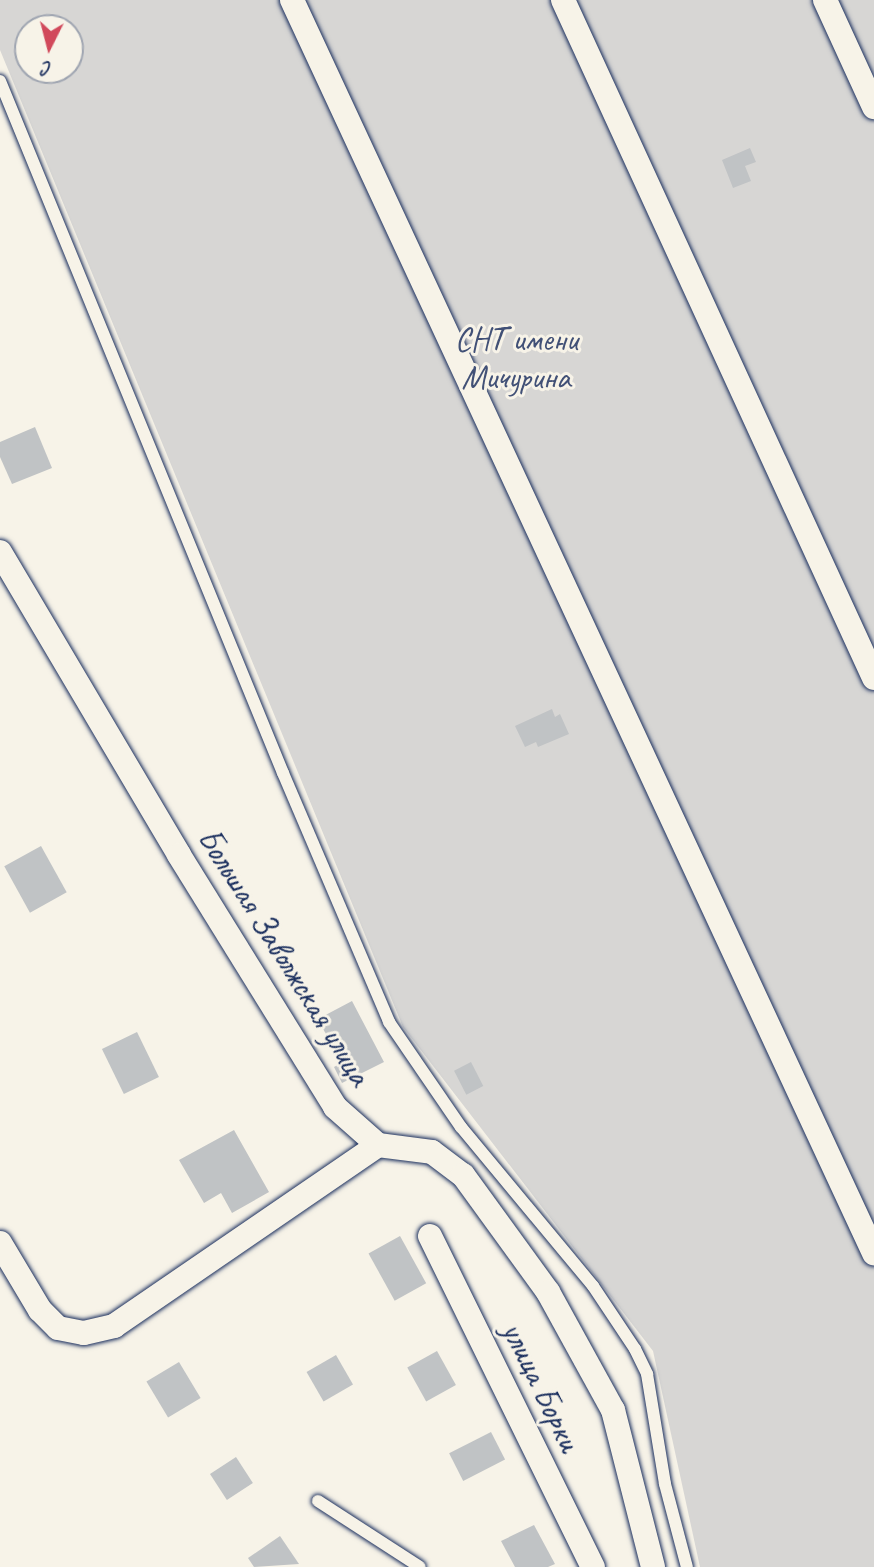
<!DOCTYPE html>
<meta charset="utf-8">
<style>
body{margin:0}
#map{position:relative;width:874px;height:1567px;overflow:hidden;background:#f7f3e8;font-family:Caveat,sans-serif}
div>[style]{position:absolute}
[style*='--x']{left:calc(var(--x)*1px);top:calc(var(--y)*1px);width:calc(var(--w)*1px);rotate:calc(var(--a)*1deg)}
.green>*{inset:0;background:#d7d6d4}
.building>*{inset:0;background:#c0c3c5;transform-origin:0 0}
.roads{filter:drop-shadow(0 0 2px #1b2f5e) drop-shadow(0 0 2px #1b2f5e)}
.service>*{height:12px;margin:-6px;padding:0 6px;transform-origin:6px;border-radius:6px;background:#f7f3e8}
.minor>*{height:24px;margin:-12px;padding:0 12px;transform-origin:12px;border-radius:12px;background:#f7f3e8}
span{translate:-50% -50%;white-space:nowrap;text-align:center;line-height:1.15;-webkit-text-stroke:6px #f7f3e8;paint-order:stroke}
.park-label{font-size:33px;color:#415076}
.street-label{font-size:33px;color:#1b2f5e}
.north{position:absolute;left:14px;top:14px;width:70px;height:70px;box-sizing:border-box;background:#f7f3e8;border:2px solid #9fa5b1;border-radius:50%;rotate:186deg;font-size:19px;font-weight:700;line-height:28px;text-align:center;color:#1b2f5e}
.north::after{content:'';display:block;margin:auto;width:24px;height:32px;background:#d1495b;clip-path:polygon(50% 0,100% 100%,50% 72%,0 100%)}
</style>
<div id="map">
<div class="green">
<i style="clip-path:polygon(evenodd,0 0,874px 0,874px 1567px,700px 1567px,653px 1351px,403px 1027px,0 50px,0 0,28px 28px,70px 28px,70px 70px,28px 70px,28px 28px)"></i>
</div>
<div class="building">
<i style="clip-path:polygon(750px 148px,756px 162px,745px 166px,751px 181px,733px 188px,722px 160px)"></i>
<i style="clip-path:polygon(35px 427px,52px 468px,12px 484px,0 457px,0 442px)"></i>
<i style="clip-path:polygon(552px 709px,555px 717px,560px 714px,569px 734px,538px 747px,536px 742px,525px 747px,515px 726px)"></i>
<i style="left:41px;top:846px;width:53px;height:42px;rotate:61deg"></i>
<i style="clip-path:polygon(352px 1001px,384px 1062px,342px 1083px,334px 1067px,341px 1063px,318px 1019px)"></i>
<i style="left:137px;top:1032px;width:50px;height:39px;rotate:64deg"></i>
<i style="left:471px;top:1062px;width:27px;height:19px;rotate:63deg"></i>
<i style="clip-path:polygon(234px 1130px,269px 1192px,232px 1213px,221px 1193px,204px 1203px,179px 1160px)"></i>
<i style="left:400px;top:1236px;width:54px;height:36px;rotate:61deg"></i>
<i style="left:437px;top:1351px;width:39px;height:34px;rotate:61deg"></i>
<i style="left:336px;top:1355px;width:34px;height:34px;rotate:60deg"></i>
<i style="left:179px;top:1362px;width:42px;height:38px;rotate:59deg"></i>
<i style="left:491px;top:1432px;width:31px;height:47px;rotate:63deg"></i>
<i style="left:236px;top:1457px;width:31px;height:31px;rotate:57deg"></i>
<i style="clip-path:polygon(534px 1525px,555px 1564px,548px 1567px,515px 1567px,501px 1541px)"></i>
<i style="clip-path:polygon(280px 1536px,299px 1564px,254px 1567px,248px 1558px)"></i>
</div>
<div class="roads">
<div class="service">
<i style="--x:0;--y:81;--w:748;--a:67.76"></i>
<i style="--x:283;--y:773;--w:271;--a:66.9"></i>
<i style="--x:389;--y:1022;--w:127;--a:55.6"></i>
<i style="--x:461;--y:1127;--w:207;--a:50.3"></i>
<i style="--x:593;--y:1286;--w:76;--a:56.3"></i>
<i style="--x:635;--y:1349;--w:28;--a:64"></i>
<i style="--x:647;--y:1374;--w:111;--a:80.7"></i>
<i style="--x:665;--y:1484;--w:86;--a:75.2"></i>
<i style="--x:318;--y:1501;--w:121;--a:32.9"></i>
</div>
<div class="minor">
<i style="--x:292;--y:0;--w:1382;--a:65.09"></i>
<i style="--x:563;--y:0;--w:746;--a:65.36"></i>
<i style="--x:825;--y:0;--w:118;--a:65.4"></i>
<i style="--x:0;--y:552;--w:352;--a:59.4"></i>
<i style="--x:179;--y:855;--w:296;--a:58.2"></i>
<i style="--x:335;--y:1107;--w:57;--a:41.5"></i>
<i style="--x:378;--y:1145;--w:54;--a:7.4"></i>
<i style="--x:432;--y:1152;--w:39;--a:37"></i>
<i style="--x:463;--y:1175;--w:145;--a:54"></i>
<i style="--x:548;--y:1292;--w:135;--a:61.2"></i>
<i style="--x:613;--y:1410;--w:162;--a:75.7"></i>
<i style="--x:430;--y:1236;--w:369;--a:63.8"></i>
<i style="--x:0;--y:1243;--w:78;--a:59.2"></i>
<i style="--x:40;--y:1310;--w:25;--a:45"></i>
<i style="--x:58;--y:1328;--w:26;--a:11"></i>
<i style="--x:84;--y:1333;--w:31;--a:-13"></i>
<i style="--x:114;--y:1326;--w:320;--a:-34.4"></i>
</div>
</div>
<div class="park-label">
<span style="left:516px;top:359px">СНТ имени<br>Мичурина</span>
</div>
<div class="street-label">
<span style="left:284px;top:957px;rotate:58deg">Большая Заволжская улица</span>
<span style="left:541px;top:1387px;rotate:64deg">улица Борки</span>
</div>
<div class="north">С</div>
</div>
